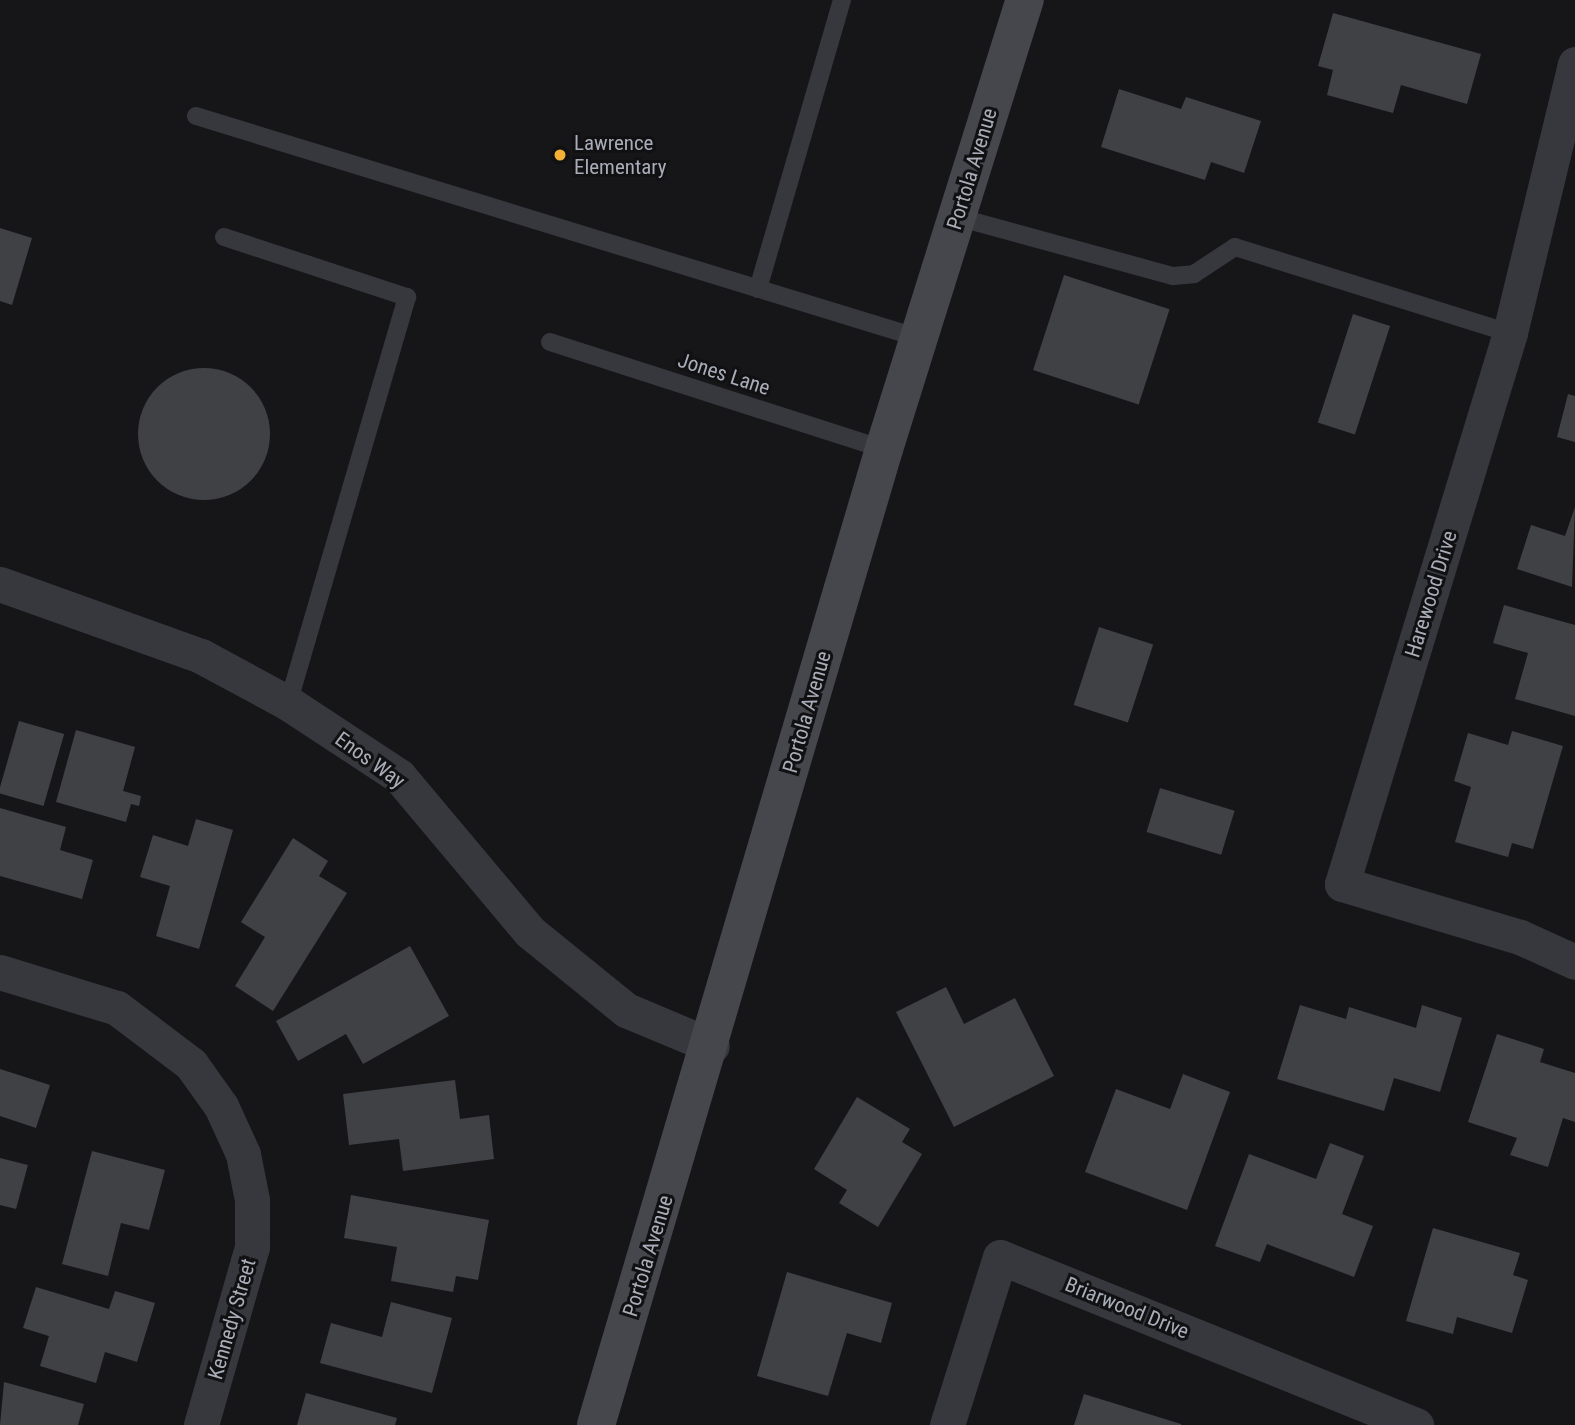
<!DOCTYPE html>
<style>
body{margin:0}
#map{position:relative;width:1575px;height:1425px;overflow:hidden;background:#161618;font-family:"Roboto Condensed",sans-serif}
div>[style]{position:absolute}
[style*='--x']{left:calc(var(--x)*1px);top:calc(var(--y)*1px);width:calc(var(--w)*1px);rotate:calc(var(--a)*1deg)}
.building>*{inset:0;background:#404145;transform-origin:0 0}
.round{border-radius:50%}
.lane>*{height:18px;margin:-9px;padding:0 9px;transform-origin:9px;border-radius:9px;background:#37383d}
.street>*{height:35px;margin:-17.5px;padding:0 17.5px;transform-origin:17.5px;border-radius:17.5px;background:#37383d}
.secondary>*{height:38px;margin:-19px;padding:0 19px;transform-origin:19px;border-radius:19px;background:#45474d}
.dots>*{width:19px;height:19px;translate:-50% -50%;box-sizing:border-box;border:4px solid #111113;border-radius:50%}
span{translate:-50% -50%;white-space:nowrap;text-align:center;line-height:1.15;-webkit-text-stroke:6px #111113;paint-order:stroke}
.poi-label{font-size:21px;color:#a8adb8}
.left{translate:0 -50%;text-align:left}
.street-label{font-size:21px;color:#a8adb8}
</style>
<div id="map">
<div class="building">
<i style="clip-path:polygon(1333px 13px,1481px 54px,1467px 104px,1401px 85px,1393px 113px,1327px 95px,1333px 70px,1318px 66px)"></i>
<i style="clip-path:polygon(1119px 89px,1181px 109px,1186px 97px,1261px 121px,1244px 173px,1211px 162px,1205px 180px,1101px 147px)"></i>
<i style="clip-path:polygon(0 228px,32px 238px,12px 305px,0 301px)"></i>
<i style="left:1064px;top:275px;width:111px;height:100px;rotate:18deg"></i>
<i style="left:1353px;top:314px;width:39px;height:114px;rotate:18deg"></i>
<i class="round" style="left:138px;top:368px;width:132px;height:132px"></i>
<i style="clip-path:polygon(1568px 394px,1575px 396px,1575px 442px,1557px 437px)"></i>
<i style="clip-path:polygon(1575px 507px,1572px 587px,1517px 569px,1531px 525px,1565px 536px)"></i>
<i style="clip-path:polygon(1504px 605px,1575px 625px,1575px 716px,1515px 699px,1528px 653px,1493px 643px)"></i>
<i style="left:1099px;top:627px;width:57px;height:82px;rotate:18deg"></i>
<i style="left:19px;top:721px;width:47px;height:75px;rotate:16deg"></i>
<i style="clip-path:polygon(76px 730px,135px 747px,123px 791px,141px 796px,139px 806px,131px 804px,126px 822px,56px 802px)"></i>
<i style="clip-path:polygon(1512px 731px,1563px 746px,1533px 849px,1512px 843px,1508px 857px,1455px 842px,1471px 787px,1454px 781px,1468px 733px,1508px 745px)"></i>
<i style="left:1160px;top:788px;width:78px;height:46px;rotate:17deg"></i>
<i style="clip-path:polygon(0 808px,66px 827px,60px 850px,93px 860px,82px 899px,0 876px)"></i>
<i style="clip-path:polygon(196px 819px,233px 830px,199px 949px,156px 936px,170px 886px,140px 877px,153px 835px,188px 846px)"></i>
<i style="clip-path:polygon(293px 838px,328px 861px,319px 876px,347px 893px,273px 1011px,235px 986px,265px 937px,241px 922px)"></i>
<i style="clip-path:polygon(410px 946px,449px 1016px,363px 1064px,346px 1034px,298px 1061px,276px 1021px)"></i>
<i style="clip-path:polygon(946px 987px,964px 1024px,1015px 998px,1054px 1076px,954px 1127px,896px 1012px)"></i>
<i style="clip-path:polygon(1300px 1005px,1346px 1019px,1349px 1007px,1416px 1028px,1422px 1005px,1462px 1018px,1440px 1092px,1394px 1078px,1384px 1111px,1277px 1079px)"></i>
<i style="clip-path:polygon(1497px 1034px,1544px 1049px,1540px 1062px,1575px 1073px,1575px 1122px,1563px 1118px,1548px 1167px,1510px 1155px,1517px 1138px,1468px 1122px)"></i>
<i style="clip-path:polygon(0 1069px,50px 1085px,36px 1128px,0 1116px)"></i>
<i style="clip-path:polygon(1183px 1074px,1230px 1092px,1187px 1210px,1085px 1172px,1116px 1089px,1170px 1109px)"></i>
<i style="clip-path:polygon(455px 1080px,460px 1119px,489px 1115px,494px 1159px,403px 1171px,399px 1139px,349px 1145px,343px 1094px)"></i>
<i style="clip-path:polygon(857px 1097px,910px 1129px,902px 1142px,922px 1154px,878px 1227px,839px 1203px,847px 1190px,814px 1169px)"></i>
<i style="clip-path:polygon(1330px 1143px,1364px 1156px,1342px 1214px,1373px 1226px,1354px 1277px,1267px 1244px,1260px 1262px,1215px 1246px,1249px 1154px,1316px 1179px)"></i>
<i style="clip-path:polygon(92px 1151px,165px 1170px,149px 1230px,121px 1223px,108px 1276px,62px 1264px)"></i>
<i style="clip-path:polygon(0 1158px,28px 1165px,16px 1209px,0 1205px)"></i>
<i style="clip-path:polygon(351px 1195px,489px 1220px,478px 1280px,456px 1276px,453px 1292px,391px 1281px,397px 1247px,344px 1238px)"></i>
<i style="clip-path:polygon(1433px 1228px,1520px 1253px,1513px 1275px,1528px 1280px,1512px 1333px,1457px 1317px,1453px 1334px,1406px 1321px)"></i>
<i style="clip-path:polygon(787px 1272px,892px 1303px,881px 1343px,847px 1333px,828px 1396px,757px 1376px)"></i>
<i style="clip-path:polygon(36px 1287px,109px 1309px,115px 1291px,155px 1303px,137px 1362px,105px 1352px,96px 1383px,40px 1366px,49px 1336px,23px 1328px)"></i>
<i style="clip-path:polygon(391px 1302px,452px 1318px,432px 1393px,320px 1363px,331px 1323px,382px 1337px)"></i>
<i style="clip-path:polygon(4px 1382px,84px 1404px,78px 1425px,0 1425px)"></i>
<i style="clip-path:polygon(306px 1393px,397px 1418px,395px 1425px,297px 1425px)"></i>
<i style="clip-path:polygon(1084px 1394px,1181px 1424px,1181px 1425px,1074px 1425px)"></i>
</div>
<div class="lane">
<i style="--x:196;--y:116;--w:756;--a:17.07"></i>
<i style="--x:957;--y:217;--w:224;--a:15.3"></i>
<i style="--x:1173;--y:276;--w:21;--a:-5"></i>
<i style="--x:1194;--y:274;--w:49;--a:-33.4"></i>
<i style="--x:1235;--y:247;--w:288;--a:17.4"></i>
<i style="--x:224;--y:237;--w:193;--a:18.2"></i>
<i style="--x:407;--y:297;--w:423;--a:106.3"></i>
<i style="--x:758;--y:289;--w:301;--a:-73.8"></i>
<i style="--x:550;--y:342;--w:351;--a:17.8"></i>
</div>
<div class="street">
<i style="--x:1575;--y:64;--w:277;--a:103.6"></i>
<i style="--x:1510;--y:333;--w:576;--a:106.96"></i>
<i style="--x:1342;--y:884;--w:186;--a:16.6"></i>
<i style="--x:1520;--y:937;--w:60;--a:24.4"></i>
<i style="--x:0;--y:584;--w:214;--a:19.7"></i>
<i style="--x:201;--y:656;--w:99;--a:28.4"></i>
<i style="--x:288;--y:703;--w:133;--a:33.3"></i>
<i style="--x:399;--y:776;--w:204;--a:50"></i>
<i style="--x:530;--y:932;--w:124;--a:39.1"></i>
<i style="--x:626;--y:1010;--w:93;--a:22.7"></i>
<i style="--x:0;--y:972;--w:122;--a:17.1"></i>
<i style="--x:117;--y:1008;--w:93;--a:37.1"></i>
<i style="--x:191;--y:1064;--w:52;--a:54.5"></i>
<i style="--x:221;--y:1106;--w:53;--a:65.4"></i>
<i style="--x:243;--y:1154;--w:47;--a:78.9"></i>
<i style="--x:252;--y:1200;--w:47;--a:90"></i>
<i style="--x:252;--y:1247;--w:185;--a:106"></i>
<i style="--x:947;--y:1425;--w:176;--a:-72.5"></i>
<i style="--x:1000;--y:1257;--w:449;--a:22"></i>
</div>
<div class="secondary">
<i style="--x:596;--y:1425;--w:1018;--a:-73.56"></i>
<i style="--x:884;--y:449;--w:471;--a:-72.6"></i>
</div>
<div class="dots">
<i style="left:560px;top:155px;background:#f2b134"></i>
</div>
<div class="poi-label">
<span class="left" style="left:574px;top:155px">Lawrence<br>Elementary</span>
</div>
<div class="street-label">
<span style="left:972px;top:169px;rotate:-73deg">Portola Avenue</span>
<span style="left:724px;top:374px;rotate:18deg">Jones Lane</span>
<span style="left:1431px;top:594px;rotate:-73deg">Harewood Drive</span>
<span style="left:807px;top:712px;rotate:-74deg">Portola Avenue</span>
<span style="left:370px;top:760px;rotate:36deg">Enos Way</span>
<span style="left:648px;top:1256px;rotate:-73deg">Portola Avenue</span>
<span style="left:1127px;top:1308px;rotate:22deg">Briarwood Drive</span>
<span style="left:232px;top:1319px;rotate:-74deg">Kennedy Street</span>
</div>
</div>
